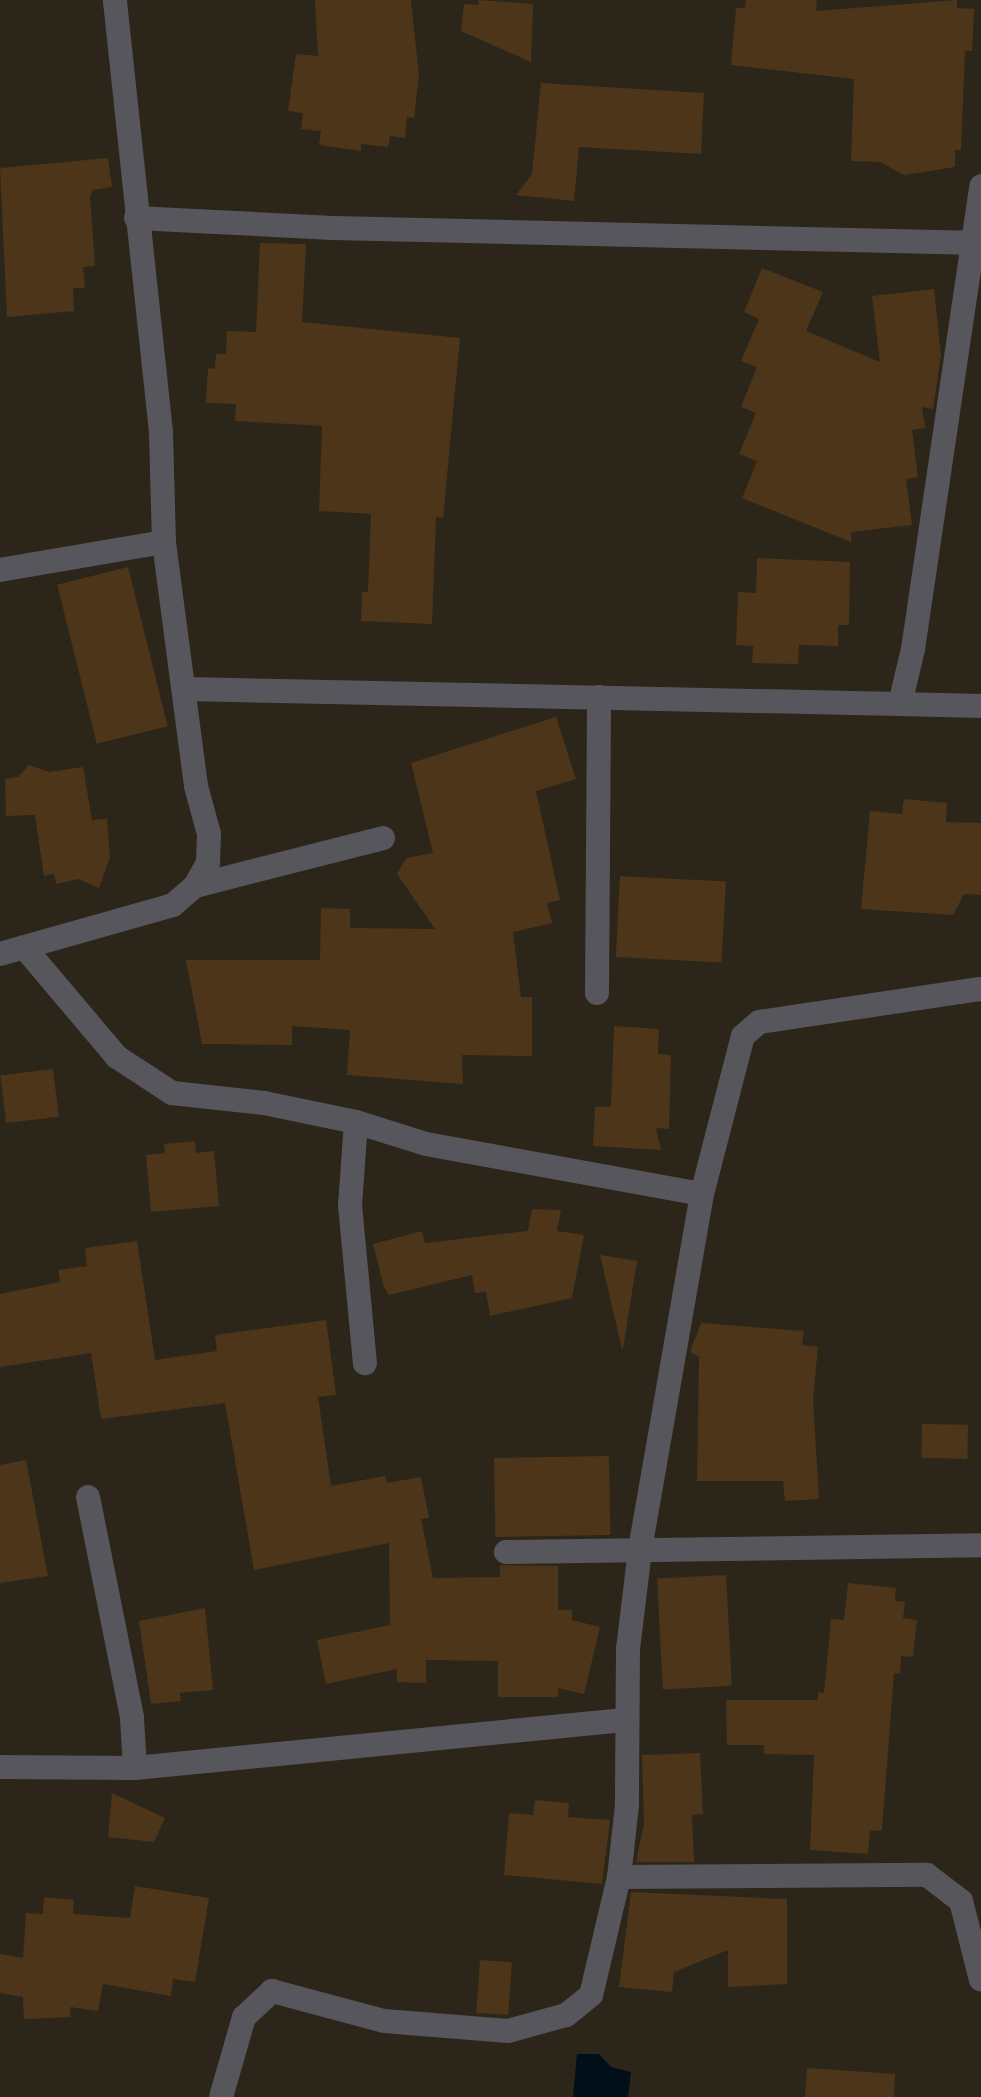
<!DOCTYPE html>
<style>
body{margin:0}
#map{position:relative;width:981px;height:2097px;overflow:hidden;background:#2b2619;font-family:"PT Sans",sans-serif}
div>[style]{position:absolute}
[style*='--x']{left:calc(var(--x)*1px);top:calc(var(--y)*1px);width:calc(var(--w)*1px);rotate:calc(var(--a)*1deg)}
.water>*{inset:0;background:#000f18}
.building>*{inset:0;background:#4d3519;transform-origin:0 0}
.minor>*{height:24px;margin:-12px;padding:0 12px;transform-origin:12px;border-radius:12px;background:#58565d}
span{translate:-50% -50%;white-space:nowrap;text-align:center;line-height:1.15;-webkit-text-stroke:7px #2b2619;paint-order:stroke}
</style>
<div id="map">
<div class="water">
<i style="clip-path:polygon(577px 2054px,599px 2054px,611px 2067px,631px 2072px,628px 2097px,573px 2097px)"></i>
</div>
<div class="building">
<i style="clip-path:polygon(315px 0,411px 0,419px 76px,414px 118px,407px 117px,405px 138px,390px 136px,388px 147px,361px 144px,361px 151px,319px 145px,321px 131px,301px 129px,303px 113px,288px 111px,296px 54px,318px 56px)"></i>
<i style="clip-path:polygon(478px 0,533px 4px,531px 62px,461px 31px,464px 4px,479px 5px)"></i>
<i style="clip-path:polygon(746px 0,817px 0,816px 11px,957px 0,957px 8px,974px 9px,972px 51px,965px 51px,961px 150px,955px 150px,955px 167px,904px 175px,880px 162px,851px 161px,854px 79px,731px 65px,736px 8px,745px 8px)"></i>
<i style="clip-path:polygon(541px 83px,704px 93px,701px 154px,579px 147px,574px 201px,516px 195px,532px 174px)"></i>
<i style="clip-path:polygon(108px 158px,112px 187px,93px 190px,90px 197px,95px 266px,83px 267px,85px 288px,73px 288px,74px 311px,7px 317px,0 168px)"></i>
<i style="clip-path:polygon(260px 243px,306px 244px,302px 322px,460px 338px,443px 518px,436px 517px,432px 624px,361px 621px,362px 592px,368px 592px,371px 514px,319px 511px,322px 426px,235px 421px,236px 404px,206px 403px,208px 368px,215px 369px,216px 354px,226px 354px,227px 331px,256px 332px)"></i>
<i style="clip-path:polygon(762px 268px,823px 292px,806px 331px,880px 362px,872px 296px,934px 289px,941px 355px,933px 409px,922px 407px,925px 428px,912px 430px,918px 477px,906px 479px,912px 525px,851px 532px,851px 542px,742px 498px,757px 461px,739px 454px,756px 413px,741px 407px,757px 367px,741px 361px,759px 319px,744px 312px)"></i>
<i style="clip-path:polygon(757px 558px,850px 562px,849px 625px,838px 625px,838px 646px,799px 645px,798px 664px,752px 663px,753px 646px,736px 645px,738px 592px,756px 593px)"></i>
<i style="left:128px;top:567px;width:164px;height:73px;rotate:76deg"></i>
<i style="clip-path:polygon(556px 717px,576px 779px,536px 791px,560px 900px,547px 903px,552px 923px,513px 932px,521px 997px,532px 997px,532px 1056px,462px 1055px,463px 1084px,347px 1075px,350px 1030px,292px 1026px,292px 1045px,202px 1044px,186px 960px,320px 960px,321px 908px,350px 909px,350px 928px,435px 929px,397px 874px,406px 858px,433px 853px,411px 763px)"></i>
<i style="clip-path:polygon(29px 765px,49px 772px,83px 767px,92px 820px,107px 819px,110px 857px,99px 888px,78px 879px,56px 884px,54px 874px,44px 876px,35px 815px,6px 816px,5px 779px,18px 777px)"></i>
<i style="clip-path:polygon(904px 799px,947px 803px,946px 822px,981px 823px,981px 895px,964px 894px,953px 915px,861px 909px,870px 811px,902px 814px)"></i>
<i style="left:620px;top:876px;width:106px;height:81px;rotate:3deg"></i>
<i style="clip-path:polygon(614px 1026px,659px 1029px,658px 1054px,671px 1055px,669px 1129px,656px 1128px,661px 1150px,593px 1146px,595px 1107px,611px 1106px)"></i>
<i style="left:53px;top:1069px;width:48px;height:53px;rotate:83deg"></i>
<i style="clip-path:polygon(195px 1141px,196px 1153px,214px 1151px,219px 1206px,151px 1212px,146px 1155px,165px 1153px,164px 1144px)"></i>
<i style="clip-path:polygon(532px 1209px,561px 1210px,557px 1231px,584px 1235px,572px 1298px,490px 1316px,486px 1292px,475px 1293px,472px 1275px,389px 1295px,384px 1287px,373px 1244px,422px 1231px,425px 1243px,528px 1231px)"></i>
<i style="clip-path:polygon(137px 1241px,155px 1360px,217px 1351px,215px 1335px,326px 1320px,336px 1395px,318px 1397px,331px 1486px,385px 1476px,387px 1483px,421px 1477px,429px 1518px,421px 1519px,433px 1578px,500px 1577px,500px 1565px,558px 1566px,558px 1610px,572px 1610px,572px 1620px,600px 1627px,584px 1694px,558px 1688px,558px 1697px,498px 1697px,498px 1661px,426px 1660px,426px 1683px,397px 1682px,397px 1669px,326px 1684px,317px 1640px,390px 1625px,389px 1543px,254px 1570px,225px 1403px,101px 1419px,91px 1353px,0 1367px,0 1294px,60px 1282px,58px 1270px,87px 1266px,85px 1248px)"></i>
<i style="clip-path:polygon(600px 1255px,637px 1261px,623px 1349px,622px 1349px)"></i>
<i style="clip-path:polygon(701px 1323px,804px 1331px,802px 1345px,818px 1347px,813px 1399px,819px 1499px,785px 1501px,783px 1481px,697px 1481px,699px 1357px,690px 1352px)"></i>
<i style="left:922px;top:1424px;width:46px;height:34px;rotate:1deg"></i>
<i style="left:609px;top:1456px;width:79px;height:115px;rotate:89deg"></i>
<i style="clip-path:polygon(26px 1460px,48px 1576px,0 1583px,0 1465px)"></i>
<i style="left:726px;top:1575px;width:111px;height:69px;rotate:87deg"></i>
<i style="clip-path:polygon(848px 1583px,896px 1588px,895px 1601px,905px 1602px,903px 1618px,917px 1620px,913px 1657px,901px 1656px,900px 1674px,894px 1673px,882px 1830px,870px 1831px,868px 1854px,810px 1850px,814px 1755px,764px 1754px,764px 1745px,727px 1745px,726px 1700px,818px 1700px,818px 1692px,824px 1693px,831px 1619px,844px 1620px)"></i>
<i style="clip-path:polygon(205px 1608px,213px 1690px,180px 1693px,181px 1701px,151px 1704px,139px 1621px)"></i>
<i style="clip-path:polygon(700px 1753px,703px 1814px,692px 1815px,694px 1862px,636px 1862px,644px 1823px,642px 1755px)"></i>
<i style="clip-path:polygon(112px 1793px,165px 1818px,154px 1842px,108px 1837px)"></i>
<i style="clip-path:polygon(535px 1800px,569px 1803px,568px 1817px,610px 1820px,602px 1884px,504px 1875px,509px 1813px,533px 1815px)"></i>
<i style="clip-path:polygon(135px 1886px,209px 1898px,195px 1982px,173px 1979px,171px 1996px,103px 1984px,98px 2011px,70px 2007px,71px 2017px,24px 2019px,23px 1997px,0 1993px,0 1954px,23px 1958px,26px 1913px,43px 1914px,44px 1897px,74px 1900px,73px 1914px,130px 1918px)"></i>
<i style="clip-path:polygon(631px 1892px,787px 1899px,787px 1984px,728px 1987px,728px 1950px,674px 1972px,672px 1992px,619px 1987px)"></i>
<i style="left:480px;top:1960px;width:32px;height:53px;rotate:4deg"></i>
<i style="clip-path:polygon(807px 2068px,895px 2074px,894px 2097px,805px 2097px)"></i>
</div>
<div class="minor">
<i style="--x:136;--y:218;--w:197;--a:2.9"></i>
<i style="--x:333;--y:228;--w:648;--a:1.33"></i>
<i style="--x:0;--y:570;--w:166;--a:-9.7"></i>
<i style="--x:185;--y:689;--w:715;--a:1.2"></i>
<i style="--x:900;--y:704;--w:57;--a:-76.7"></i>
<i style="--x:913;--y:649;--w:468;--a:-81.6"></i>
<i style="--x:900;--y:704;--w:81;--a:1.4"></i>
<i style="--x:195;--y:886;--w:194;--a:-14.3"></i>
<i style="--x:24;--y:947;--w:144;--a:49.8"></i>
<i style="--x:117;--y:1057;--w:66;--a:33.2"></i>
<i style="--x:172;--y:1093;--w:93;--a:6.2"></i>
<i style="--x:264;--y:1103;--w:94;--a:11.7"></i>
<i style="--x:356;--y:1122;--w:73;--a:17.4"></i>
<i style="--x:426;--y:1144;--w:280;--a:10.3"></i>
<i style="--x:702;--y:1194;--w:361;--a:99.9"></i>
<i style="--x:640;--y:1550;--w:100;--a:96.9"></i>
<i style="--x:628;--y:1649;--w:156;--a:90.4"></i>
<i style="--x:627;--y:1805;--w:72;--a:96.3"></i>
<i style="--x:619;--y:1877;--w:121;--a:103.3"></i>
<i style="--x:591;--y:1995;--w:32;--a:141"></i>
<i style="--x:566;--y:2015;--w:60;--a:164.6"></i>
<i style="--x:508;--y:2031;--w:124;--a:-175.4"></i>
<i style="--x:384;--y:2021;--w:116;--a:-165"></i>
<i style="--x:272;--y:1991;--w:38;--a:137"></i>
<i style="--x:244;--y:2017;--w:83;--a:106"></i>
<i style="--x:0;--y:954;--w:180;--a:-15.8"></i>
<i style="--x:173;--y:905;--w:29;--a:-41"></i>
<i style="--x:195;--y:886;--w:26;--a:-61"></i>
<i style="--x:208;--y:863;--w:29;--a:-88"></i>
<i style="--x:209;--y:834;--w:50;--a:-105.2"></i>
<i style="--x:196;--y:786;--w:246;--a:-97.5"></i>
<i style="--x:164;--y:542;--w:110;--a:-91.6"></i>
<i style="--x:161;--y:432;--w:434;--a:-96.1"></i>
<i style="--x:597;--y:993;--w:296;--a:-89.6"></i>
<i style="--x:356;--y:1122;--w:83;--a:94.1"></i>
<i style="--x:350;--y:1205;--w:159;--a:84.6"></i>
<i style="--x:702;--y:1194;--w:163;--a:-75.5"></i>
<i style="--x:743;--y:1036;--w:21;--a:-41"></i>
<i style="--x:759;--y:1022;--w:224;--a:-8.5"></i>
<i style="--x:88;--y:1497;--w:225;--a:78.7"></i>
<i style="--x:132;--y:1718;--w:50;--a:86.6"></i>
<i style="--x:506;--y:1552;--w:475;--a:-0.8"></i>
<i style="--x:0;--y:1767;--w:135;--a:0.4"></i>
<i style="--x:135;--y:1768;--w:494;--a:-5.6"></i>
<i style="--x:619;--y:1877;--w:308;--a:-0.4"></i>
<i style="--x:927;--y:1875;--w:43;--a:37.4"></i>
<i style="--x:961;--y:1901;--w:81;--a:75.8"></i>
</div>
</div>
